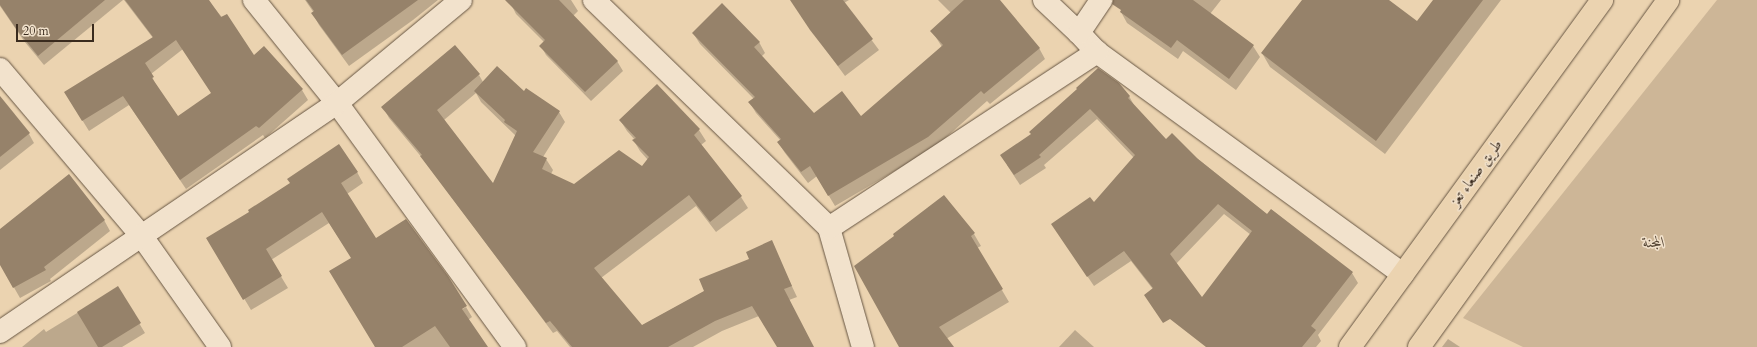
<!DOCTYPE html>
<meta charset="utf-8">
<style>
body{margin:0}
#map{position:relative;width:1757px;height:347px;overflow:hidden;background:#ebd3b0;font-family:Cardo,Amiri,serif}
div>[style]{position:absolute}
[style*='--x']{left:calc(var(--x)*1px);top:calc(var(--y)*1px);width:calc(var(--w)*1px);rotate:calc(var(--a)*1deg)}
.green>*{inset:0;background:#cdb697}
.shadow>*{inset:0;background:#0003}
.building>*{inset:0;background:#96826a}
.roads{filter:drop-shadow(0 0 1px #665542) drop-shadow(0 0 1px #665542)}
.minor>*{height:22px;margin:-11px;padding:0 11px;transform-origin:11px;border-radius:11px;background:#f2e2cc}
.highway>*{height:22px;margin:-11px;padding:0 11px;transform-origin:11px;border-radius:11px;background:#ebd3b0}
span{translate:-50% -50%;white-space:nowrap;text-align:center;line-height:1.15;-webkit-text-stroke:3px #f2e2cc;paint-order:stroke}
.street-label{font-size:15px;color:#3a2b1e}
.park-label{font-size:15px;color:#574736;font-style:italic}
.scale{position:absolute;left:16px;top:24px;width:78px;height:18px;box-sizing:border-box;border:2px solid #3a2b1e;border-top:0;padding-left:5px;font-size:12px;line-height:14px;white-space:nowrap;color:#3a2b1e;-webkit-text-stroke:3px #f2e2cc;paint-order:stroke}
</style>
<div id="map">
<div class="green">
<i style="clip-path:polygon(1717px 0,1757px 0,1757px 347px,1523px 347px,1463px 318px)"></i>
</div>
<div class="shadow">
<i style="clip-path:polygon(0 0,123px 0,44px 65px,24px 41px,0 6px)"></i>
<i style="clip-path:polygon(evenodd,124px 0,208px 0,254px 57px,302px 90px,308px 100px,265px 138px,263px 135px,186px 189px,129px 105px,89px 131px,71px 102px,153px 38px,124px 0,183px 49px,212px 93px,178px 117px,157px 88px,151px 74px,183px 49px)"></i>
<i style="clip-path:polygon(305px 0,438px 0,413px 20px,349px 66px,319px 25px,313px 14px,314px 13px)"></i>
<i style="clip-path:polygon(515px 0,571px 0,578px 11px,573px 16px,617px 61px,623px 71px,591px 101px,546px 55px,541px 46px,544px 42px,516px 14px,511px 4px)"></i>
<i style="clip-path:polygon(802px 0,849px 0,844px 3px,879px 50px,845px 76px,801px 16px)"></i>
<i style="clip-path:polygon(938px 0,999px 0,1039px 48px,1045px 59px,990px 104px,987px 101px,934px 148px,835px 206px,817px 176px,808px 183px,785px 153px,778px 142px,781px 141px,756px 113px,750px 103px,754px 99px,700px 44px,693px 33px,759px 42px,765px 53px,761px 57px,813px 115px,861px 117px,942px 47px,932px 31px,951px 13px)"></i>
<i style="clip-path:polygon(1129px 0,1221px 0,1210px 14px,1253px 46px,1260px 57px,1236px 90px,1183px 51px,1178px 59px,1127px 23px,1121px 12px)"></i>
<i style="clip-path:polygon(1303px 0,1388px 0,1418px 23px,1435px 0,1501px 0,1385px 154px,1270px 67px,1262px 53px)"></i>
<i style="clip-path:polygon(evenodd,479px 75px,483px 82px,524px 93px,559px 112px,565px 122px,543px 157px,546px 159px,553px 170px,551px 174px,574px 185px,642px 167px,648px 160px,640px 151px,634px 141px,635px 140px,627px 131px,620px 120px,657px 85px,699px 130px,706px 141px,701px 145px,741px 197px,748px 208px,716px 232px,696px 206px,601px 278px,641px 326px,705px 291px,750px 259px,771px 242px,797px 297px,789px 300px,813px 347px,778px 347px,759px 316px,722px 331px,693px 347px,570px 347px,557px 331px,553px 333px,423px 159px,389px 118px,383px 107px,479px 75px,476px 93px,481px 102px,516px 136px,493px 185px,444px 120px,476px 93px)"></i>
<i style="clip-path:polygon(evenodd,1078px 90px,1129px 96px,1135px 107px,1166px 140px,1198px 159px,1268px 215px,1272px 210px,1352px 273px,1358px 283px,1318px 335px,1321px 341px,1316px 347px,1221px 347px,1162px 301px,1131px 261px,1094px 286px,1052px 224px,1094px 204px,1134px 158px,1097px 119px,1044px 165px,1046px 168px,1020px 185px,1007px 165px,1032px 135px,1078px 90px,1224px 214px,1251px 235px,1202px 299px,1176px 264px,1224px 214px)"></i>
<i style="clip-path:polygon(0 103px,29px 134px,34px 143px,0 170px)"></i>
<i style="clip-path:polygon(357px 172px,363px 183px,347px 194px,376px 240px,458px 312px,466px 307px,472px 317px,468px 320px,487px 347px,375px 347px,352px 258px,329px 223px,271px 260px,288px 288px,251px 310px,208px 238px)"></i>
<i style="clip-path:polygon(944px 196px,974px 234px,981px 246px,977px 248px,1009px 302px,946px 339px,953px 347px,900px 347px,896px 236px)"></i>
<i style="clip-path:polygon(104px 220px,110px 231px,50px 279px,51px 281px,20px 298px,0 263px,0 231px)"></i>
<i style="clip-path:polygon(118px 288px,145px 333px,122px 347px,22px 347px,44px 329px,46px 332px)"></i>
<i style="clip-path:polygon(1075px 330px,1094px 347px,1059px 347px)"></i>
<i style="clip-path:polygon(1448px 339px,1460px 347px,1442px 347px)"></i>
</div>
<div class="building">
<i style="clip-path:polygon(0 0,105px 0,38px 56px,17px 30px,0 5px)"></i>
<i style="clip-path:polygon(evenodd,125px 0,209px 0,221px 17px,227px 14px,254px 55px,264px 46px,303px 89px,259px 128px,256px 126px,180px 180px,123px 96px,82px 121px,64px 92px,153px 37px,125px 0,176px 40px,211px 93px,178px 116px,152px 78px,154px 77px,145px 63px,176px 40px)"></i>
<i style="clip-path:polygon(306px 0,418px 0,342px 55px,311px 13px,314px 11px)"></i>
<i style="clip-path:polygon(505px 0,559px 0,618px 61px,585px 92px,539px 46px,545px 40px)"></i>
<i style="clip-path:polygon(790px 0,843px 0,873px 39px,838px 66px,810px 30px)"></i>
<i style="clip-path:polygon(964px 0,1000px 0,1040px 48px,984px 94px,981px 91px,928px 137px,828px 196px,810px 166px,801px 172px,777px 142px,781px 139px,748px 102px,755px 97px,692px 33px,722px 3px,760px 42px,754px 47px,814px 113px,842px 91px,861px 116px,943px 45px,930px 31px)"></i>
<i style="clip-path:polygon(1113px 0,1193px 0,1254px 45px,1229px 79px,1177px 40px,1171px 48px,1120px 12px,1121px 10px,1112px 4px)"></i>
<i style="clip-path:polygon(1302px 0,1389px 0,1417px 21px,1433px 0,1483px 0,1376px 141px,1261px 53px)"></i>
<i style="clip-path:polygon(455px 45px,480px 74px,437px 110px,493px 183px,517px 131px,504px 122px,505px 120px,474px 91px,497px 66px,524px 91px,526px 88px,560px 111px,533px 152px,547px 158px,542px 169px,574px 184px,619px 150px,642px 166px,649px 157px,632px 140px,636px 138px,619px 120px,657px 84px,700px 129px,694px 135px,742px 196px,710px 222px,689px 195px,594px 268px,642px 325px,704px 291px,699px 279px,749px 259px,746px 252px,772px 240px,792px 286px,784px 289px,814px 347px,777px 347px,752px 306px,715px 321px,668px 347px,572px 347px,550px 321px,546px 323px,420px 156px,422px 155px,381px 107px)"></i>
<i style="clip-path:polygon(evenodd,1098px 68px,1119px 83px,1130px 96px,1128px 98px,1166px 139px,1172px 133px,1198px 159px,1267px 214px,1271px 209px,1353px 272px,1311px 326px,1316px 330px,1302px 347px,1206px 347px,1170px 319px,1163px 323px,1144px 295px,1153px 288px,1124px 251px,1087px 277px,1051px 224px,1090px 197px,1094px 202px,1135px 155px,1090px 109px,1039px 155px,1041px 157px,1014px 175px,1000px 155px,1031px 134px,1029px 132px,1077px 89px,1076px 88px,1098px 68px,1218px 204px,1252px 231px,1202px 297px,1170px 254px,1218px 204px)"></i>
<i style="clip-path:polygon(0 96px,30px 133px,0 157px)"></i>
<i style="clip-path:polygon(339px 144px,358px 172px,341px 183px,376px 238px,406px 219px,448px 276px,467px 306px,462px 309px,488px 347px,450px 347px,435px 326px,402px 347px,375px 347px,329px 271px,351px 258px,322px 212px,266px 249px,282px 276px,243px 300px,206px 238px,249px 212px,248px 210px,290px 183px,287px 179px)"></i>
<i style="clip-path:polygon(69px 174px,105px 220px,44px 267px,46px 270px,13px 288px,0 265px,0 229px)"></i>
<i style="clip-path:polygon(944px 195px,975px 233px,971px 236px,1003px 289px,939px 327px,954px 347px,899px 347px,854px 266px,894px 236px,893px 234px)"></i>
<i style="clip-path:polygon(118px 286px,141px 323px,102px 347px,98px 347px,77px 312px)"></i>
</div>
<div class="roads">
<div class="minor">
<i style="--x:254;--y:0;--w:132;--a:51.1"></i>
<i style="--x:337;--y:103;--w:302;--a:53.9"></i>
<i style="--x:594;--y:0;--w:327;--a:44.1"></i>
<i style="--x:829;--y:228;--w:124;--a:74.1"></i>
<i style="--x:1044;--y:0;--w:48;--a:43.3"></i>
<i style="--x:1079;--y:33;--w:26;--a:47"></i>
<i style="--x:1097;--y:52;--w:378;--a:36"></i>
<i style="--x:1079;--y:33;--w:40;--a:-56"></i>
<i style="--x:0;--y:69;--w:218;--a:49.7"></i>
<i style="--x:141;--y:235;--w:137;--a:54.8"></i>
<i style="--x:829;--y:228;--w:321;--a:-33.3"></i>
<i style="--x:0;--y:332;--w:407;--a:-34.2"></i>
<i style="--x:337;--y:103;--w:161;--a:-39.7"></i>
</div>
<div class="highway">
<i style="--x:1350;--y:347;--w:429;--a:-54"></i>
<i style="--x:1419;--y:347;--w:427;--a:-54.3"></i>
</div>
</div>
<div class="street-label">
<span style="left:1476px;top:173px;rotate:-54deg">طريق صنعاء تعز</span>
</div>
<div class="park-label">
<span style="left:1654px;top:243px">المجنة</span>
</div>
<div class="scale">20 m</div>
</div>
